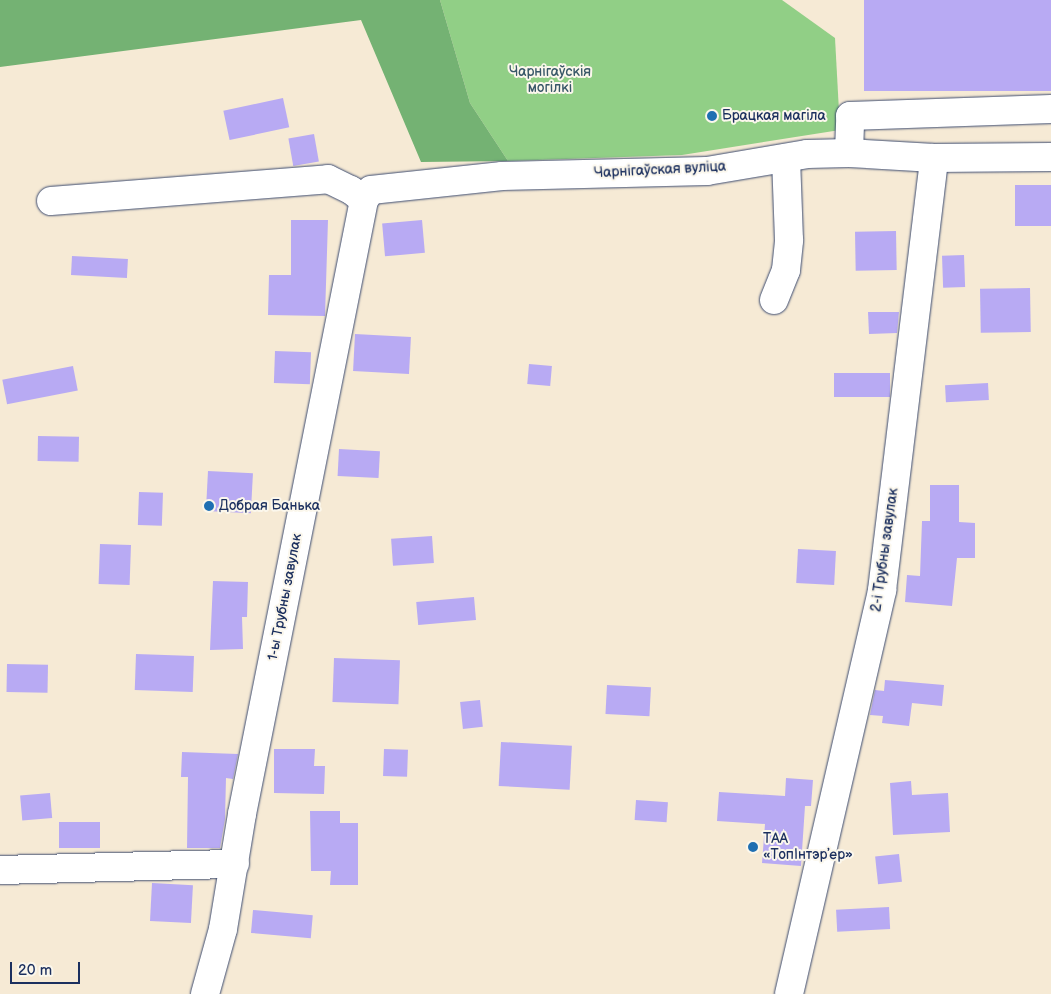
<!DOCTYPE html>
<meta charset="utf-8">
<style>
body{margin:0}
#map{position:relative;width:1051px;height:994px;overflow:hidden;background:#f6ead5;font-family:"Balsamiq Sans",sans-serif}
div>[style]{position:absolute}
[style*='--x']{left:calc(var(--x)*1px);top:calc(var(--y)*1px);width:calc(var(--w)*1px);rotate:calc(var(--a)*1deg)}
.green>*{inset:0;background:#91cf86}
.forest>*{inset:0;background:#74b273}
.building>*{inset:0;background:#b8aaf3;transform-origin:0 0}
.roads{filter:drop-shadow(0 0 1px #3c4b70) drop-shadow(0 0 1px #3c4b70)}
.minor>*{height:28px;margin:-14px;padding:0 14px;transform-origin:14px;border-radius:14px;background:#fff}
.dots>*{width:14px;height:14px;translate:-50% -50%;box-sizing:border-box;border:2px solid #fbf7ec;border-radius:50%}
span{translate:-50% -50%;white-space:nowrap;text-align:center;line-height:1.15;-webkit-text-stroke:4px #fbf7ec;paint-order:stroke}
.park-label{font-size:14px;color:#385768}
.poi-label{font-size:14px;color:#1b2f5e}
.left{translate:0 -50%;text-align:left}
.street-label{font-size:14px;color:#1b2f5e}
.scale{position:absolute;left:10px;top:962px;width:70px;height:22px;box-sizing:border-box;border:2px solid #1b2f5e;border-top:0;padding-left:6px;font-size:15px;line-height:18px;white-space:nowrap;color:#1b2f5e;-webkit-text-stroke:4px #fbf7ec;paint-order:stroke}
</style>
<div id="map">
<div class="green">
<i style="clip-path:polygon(440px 0,782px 0,835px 38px,840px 130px,682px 155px,508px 161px,470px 103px)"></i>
</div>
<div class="forest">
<i style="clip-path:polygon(0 0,440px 0,470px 103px,508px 161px,421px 162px,361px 20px,0 67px)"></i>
</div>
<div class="building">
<i style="left:864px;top:0;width:187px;height:91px"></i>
<i style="left:283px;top:98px;width:30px;height:61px;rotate:78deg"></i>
<i style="left:314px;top:134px;width:28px;height:26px;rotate:80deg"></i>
<i style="left:1051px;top:185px;width:41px;height:36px;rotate:90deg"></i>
<i style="clip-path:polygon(291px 220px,328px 220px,325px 316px,268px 315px,269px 275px,291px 275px)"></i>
<i style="left:422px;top:220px;width:33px;height:40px;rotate:85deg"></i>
<i style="left:896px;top:231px;width:39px;height:41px;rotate:89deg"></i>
<i style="left:964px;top:255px;width:32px;height:22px;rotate:88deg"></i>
<i style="left:72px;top:256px;width:56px;height:19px;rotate:3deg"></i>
<i style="left:1030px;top:288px;width:44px;height:50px;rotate:89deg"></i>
<i style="clip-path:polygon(868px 312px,899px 312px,897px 333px,869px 334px)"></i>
<i style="left:355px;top:334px;width:56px;height:37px;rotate:3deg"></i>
<i style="left:275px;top:351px;width:36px;height:32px;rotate:2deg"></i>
<i style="left:529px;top:364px;width:23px;height:20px;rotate:5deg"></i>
<i style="left:73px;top:366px;width:25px;height:72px;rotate:79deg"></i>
<i style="left:890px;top:373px;width:24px;height:56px;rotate:90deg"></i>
<i style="left:988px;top:383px;width:17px;height:43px;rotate:87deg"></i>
<i style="left:38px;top:436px;width:41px;height:25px;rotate:1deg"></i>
<i style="left:339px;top:449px;width:41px;height:27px;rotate:3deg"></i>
<i style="left:208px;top:471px;width:45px;height:40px;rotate:3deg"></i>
<i style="clip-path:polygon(930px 485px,959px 485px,959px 522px,975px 523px,975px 558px,957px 558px,952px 606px,905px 602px,907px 575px,920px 576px,922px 521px,930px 521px)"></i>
<i style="left:139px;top:492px;width:24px;height:33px;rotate:2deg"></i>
<i style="left:432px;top:536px;width:27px;height:41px;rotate:86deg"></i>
<i style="left:100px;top:544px;width:31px;height:40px;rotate:2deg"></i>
<i style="left:798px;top:549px;width:38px;height:34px;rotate:3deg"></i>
<i style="clip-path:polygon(213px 581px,248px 582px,247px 617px,242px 617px,243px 649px,210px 650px)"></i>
<i style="left:474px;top:597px;width:23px;height:58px;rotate:85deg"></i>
<i style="left:136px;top:654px;width:58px;height:36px;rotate:2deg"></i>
<i style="left:334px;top:658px;width:66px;height:44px;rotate:2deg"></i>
<i style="left:7px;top:664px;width:41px;height:28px;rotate:1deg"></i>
<i style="clip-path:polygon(885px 680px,944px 685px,942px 706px,912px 703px,909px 726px,882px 723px,883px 716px,870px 715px,875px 690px,884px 691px)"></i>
<i style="left:607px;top:685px;width:44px;height:29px;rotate:3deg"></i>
<i style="left:480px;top:700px;width:27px;height:20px;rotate:84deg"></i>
<i style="left:501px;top:742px;width:71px;height:44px;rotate:3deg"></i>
<i style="clip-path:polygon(274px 749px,315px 749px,314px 766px,325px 766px,324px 794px,274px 793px)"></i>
<i style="left:384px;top:749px;width:24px;height:27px;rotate:2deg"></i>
<i style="clip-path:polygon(182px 752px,238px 754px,233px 779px,226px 778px,225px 819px,220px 848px,187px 848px,188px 777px,181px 777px)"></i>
<i style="clip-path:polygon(786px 778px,813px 780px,811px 806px,805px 806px,801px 866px,762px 863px,765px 824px,717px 821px,719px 792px,785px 796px)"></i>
<i style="clip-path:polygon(911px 781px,912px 795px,948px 793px,950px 832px,893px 835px,890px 783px)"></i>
<i style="left:50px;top:793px;width:25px;height:30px;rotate:85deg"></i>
<i style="left:636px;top:800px;width:32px;height:20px;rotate:4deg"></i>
<i style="clip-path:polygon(310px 811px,340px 811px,340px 823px,358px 823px,358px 885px,330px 885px,331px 871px,311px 871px)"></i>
<i style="left:59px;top:822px;width:41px;height:26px"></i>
<i style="left:899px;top:854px;width:28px;height:24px;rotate:84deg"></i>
<i style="left:152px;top:883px;width:41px;height:38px;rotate:3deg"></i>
<i style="left:889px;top:907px;width:22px;height:53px;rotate:87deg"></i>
<i style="left:253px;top:910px;width:60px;height:23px;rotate:5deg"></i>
</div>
<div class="roads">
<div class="minor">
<i style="--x:849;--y:153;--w:37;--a:-88"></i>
<i style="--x:850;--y:116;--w:201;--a:-2"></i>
<i style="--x:51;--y:201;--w:278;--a:-4.5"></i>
<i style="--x:328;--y:179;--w:25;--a:26"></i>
<i style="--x:351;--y:190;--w:16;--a:38"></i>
<i style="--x:774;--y:300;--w:32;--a:-68"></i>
<i style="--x:786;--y:270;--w:30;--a:-84"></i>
<i style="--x:789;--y:240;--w:82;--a:-92.1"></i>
<i style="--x:0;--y:870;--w:235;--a:-1.5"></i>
<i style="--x:205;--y:994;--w:67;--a:-74.5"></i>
<i style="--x:223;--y:929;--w:117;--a:-80.6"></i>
<i style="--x:242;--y:814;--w:626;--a:-78.76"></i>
<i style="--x:364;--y:200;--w:12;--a:-55"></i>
<i style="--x:371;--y:190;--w:132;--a:-6.1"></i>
<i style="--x:502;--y:176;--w:205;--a:-1.4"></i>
<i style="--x:707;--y:171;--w:101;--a:-9.6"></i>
<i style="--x:807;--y:154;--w:42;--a:-1.4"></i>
<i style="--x:849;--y:153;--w:85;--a:3.4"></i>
<i style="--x:934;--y:158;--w:117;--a:-0.5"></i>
<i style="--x:789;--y:994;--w:415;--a:-77"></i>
<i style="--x:882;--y:590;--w:435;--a:-83.1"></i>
</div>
</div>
<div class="dots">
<i style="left:712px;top:116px;background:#1f6fb2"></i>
<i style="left:209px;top:506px;background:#1f6fb2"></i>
<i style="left:753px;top:847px;background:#1f6fb2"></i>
</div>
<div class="park-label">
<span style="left:550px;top:80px">Чарнігаўскія<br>могілкі</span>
</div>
<div class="poi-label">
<span class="left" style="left:722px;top:116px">Брацкая магіла</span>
<span class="left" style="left:219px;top:506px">Добрая Банька</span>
<span class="left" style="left:763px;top:847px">ТАА<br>«ТопІнтэрʼер»</span>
</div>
<div class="street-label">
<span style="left:660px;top:170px;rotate:-3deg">Чарнігаўская вуліца</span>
<span style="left:885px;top:550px;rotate:-82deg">2-і Трубны завулак</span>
<span style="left:285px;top:597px;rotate:-79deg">1-ы Трубны завулак</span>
</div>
<div class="scale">20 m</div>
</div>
